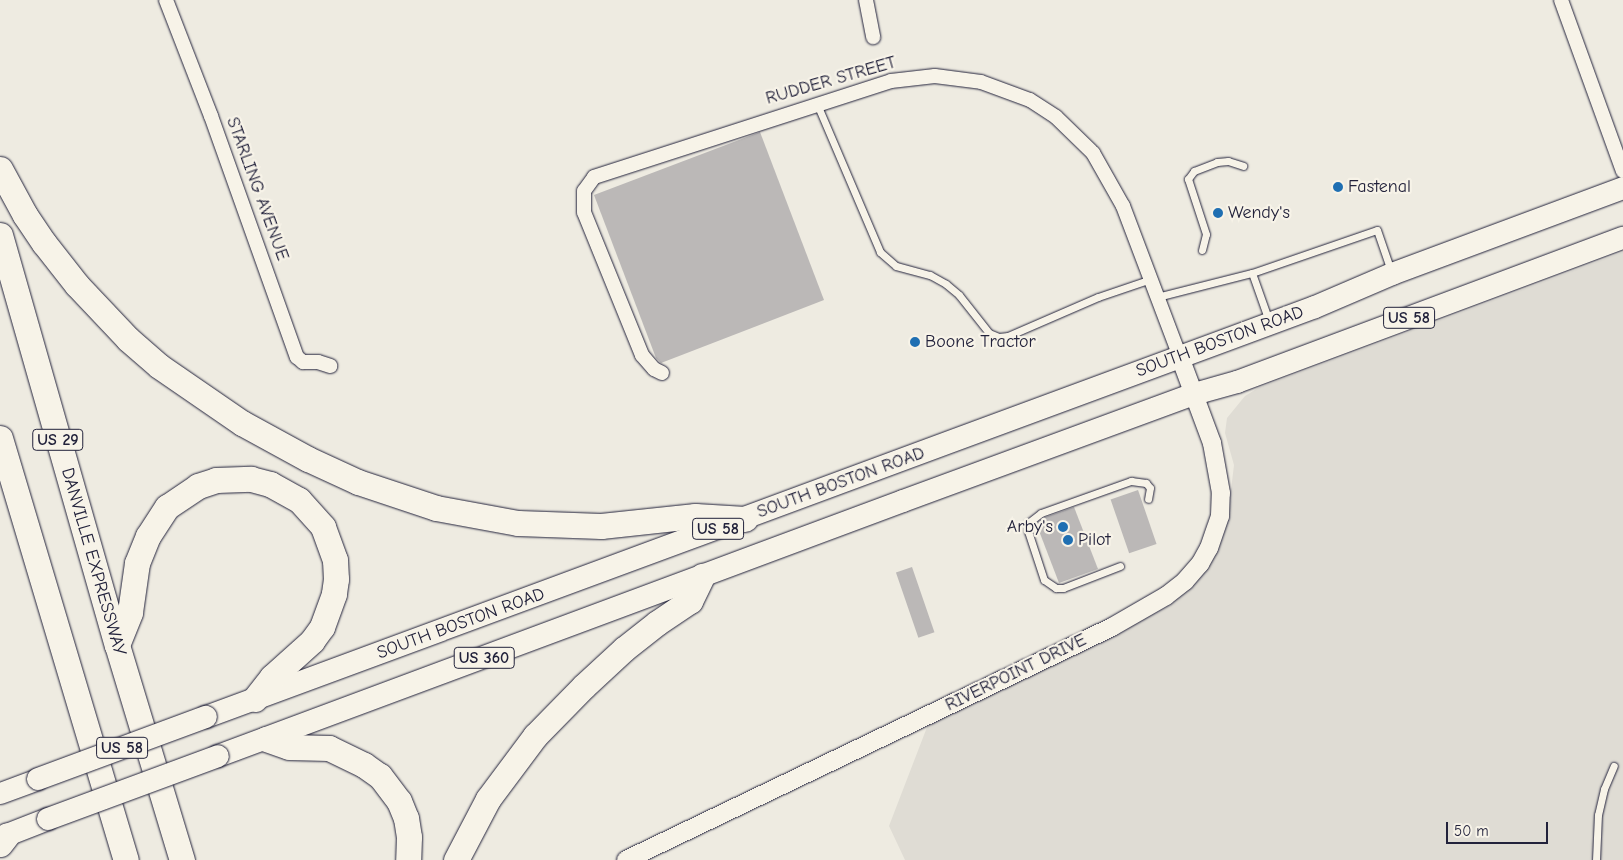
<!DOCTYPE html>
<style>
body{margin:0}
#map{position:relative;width:1623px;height:860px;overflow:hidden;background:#eeebe1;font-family:"Comic Neue",sans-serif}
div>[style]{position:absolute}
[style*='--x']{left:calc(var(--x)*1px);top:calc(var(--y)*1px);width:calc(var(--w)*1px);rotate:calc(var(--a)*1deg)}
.built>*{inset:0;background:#dfdcd4}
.building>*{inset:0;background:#bbb8b7;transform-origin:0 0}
.roads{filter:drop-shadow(0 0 1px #22223b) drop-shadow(0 0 1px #22223b)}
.service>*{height:7px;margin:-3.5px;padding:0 3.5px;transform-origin:3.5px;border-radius:3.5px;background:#f7f3e8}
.minor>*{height:14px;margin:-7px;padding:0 7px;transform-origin:7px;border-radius:7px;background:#f7f3e8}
.tertiary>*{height:18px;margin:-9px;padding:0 9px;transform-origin:9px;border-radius:9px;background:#f7f3e8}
.primary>*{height:21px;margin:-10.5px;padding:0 10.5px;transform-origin:10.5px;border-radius:10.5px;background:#f7f3e8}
.trunk>*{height:22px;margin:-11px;padding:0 11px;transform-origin:11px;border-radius:11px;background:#f7f3e8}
.motorway>*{height:25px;margin:-12.5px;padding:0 12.5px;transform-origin:12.5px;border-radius:12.5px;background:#f7f3e8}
.bridges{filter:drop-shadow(0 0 1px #22223b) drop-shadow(0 0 1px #22223b)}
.trunk-bridge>*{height:22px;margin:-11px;padding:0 11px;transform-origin:11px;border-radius:11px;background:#f7f3e8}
.dots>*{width:14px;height:14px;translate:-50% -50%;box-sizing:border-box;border:2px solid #f7f3e8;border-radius:50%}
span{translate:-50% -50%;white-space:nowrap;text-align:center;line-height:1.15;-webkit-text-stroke:4.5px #f7f3e8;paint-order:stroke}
.shield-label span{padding:1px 4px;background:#f7f3e8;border:1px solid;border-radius:4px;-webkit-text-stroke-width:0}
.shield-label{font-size:16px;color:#22223b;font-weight:700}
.street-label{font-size:18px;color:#22223b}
.poi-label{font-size:18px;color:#22223b}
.left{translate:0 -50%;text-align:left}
.right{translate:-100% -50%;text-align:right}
.scale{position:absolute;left:1446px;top:822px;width:102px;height:22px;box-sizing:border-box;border:2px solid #22223b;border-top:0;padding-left:6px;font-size:15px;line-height:18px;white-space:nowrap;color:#22223b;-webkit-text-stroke:4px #f7f3e8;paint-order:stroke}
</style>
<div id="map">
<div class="built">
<i style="clip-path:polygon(1623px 252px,1623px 860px,905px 860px,889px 826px,929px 722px,1169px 606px,1189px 589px,1204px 570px,1223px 536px,1230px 498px,1234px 465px,1225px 433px,1227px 418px,1245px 396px,1258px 388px)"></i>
</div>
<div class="building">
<i style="clip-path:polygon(760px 132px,824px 300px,661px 363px,656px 358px,594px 195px)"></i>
<i style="left:1138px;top:490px;width:57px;height:29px;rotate:71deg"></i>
<i style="clip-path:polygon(1074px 507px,1098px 569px,1059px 583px,1036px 523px,1043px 518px)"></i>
<i style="left:912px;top:567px;width:69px;height:17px;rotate:71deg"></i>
</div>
<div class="roads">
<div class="service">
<i style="--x:817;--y:104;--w:161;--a:66.9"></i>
<i style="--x:880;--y:252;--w:21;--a:41"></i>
<i style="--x:896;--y:266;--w:35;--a:15"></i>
<i style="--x:930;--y:275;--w:18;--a:29"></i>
<i style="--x:946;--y:284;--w:17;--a:40"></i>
<i style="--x:959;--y:295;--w:48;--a:51.7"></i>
<i style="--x:989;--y:333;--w:11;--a:22"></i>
<i style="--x:999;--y:337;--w:9;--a:-6"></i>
<i style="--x:1008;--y:336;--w:98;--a:-23.4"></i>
<i style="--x:1098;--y:297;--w:56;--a:-18.8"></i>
<i style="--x:1202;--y:250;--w:16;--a:-76"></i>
<i style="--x:1206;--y:234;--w:58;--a:-108.1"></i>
<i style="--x:1188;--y:179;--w:10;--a:-53"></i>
<i style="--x:1194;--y:171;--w:25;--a:-21"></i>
<i style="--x:1217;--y:162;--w:11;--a:-5"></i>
<i style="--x:1228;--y:161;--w:16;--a:18"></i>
<i style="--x:1157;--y:297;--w:98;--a:-14.2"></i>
<i style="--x:1269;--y:321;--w:51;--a:-109.5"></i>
<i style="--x:1252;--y:273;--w:132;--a:-19"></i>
<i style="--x:1377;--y:230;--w:43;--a:71.1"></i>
<i style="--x:1120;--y:566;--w:61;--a:158.9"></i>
<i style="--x:1063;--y:588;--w:7;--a:180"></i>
<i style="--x:1056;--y:588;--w:14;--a:-146"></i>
<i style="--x:1044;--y:580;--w:52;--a:-108.1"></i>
<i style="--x:1028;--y:531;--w:8;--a:-90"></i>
<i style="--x:1028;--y:523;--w:16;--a:-38"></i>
<i style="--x:1041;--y:513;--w:96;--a:-19.6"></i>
<i style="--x:1131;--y:481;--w:15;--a:8"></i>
<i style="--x:1146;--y:483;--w:6;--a:51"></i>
<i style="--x:1150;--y:488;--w:11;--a:100"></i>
<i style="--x:1596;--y:860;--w:45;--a:-87.5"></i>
<i style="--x:1598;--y:815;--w:27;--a:-77"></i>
<i style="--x:1604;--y:789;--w:25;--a:-67"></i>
</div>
<div class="minor">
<i style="--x:166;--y:0;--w:124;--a:68.8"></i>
<i style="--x:211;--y:116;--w:256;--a:70.4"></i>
<i style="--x:297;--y:357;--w:8;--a:40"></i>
<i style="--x:303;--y:362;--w:15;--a:0"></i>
<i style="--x:318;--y:362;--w:13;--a:18"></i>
<i style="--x:866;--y:0;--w:38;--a:79"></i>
<i style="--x:1561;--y:0;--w:182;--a:70.1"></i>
<i style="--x:662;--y:373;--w:9;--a:-153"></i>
<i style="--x:654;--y:369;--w:18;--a:-131"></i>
<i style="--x:642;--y:355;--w:154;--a:-112.1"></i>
<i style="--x:584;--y:212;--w:21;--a:-90"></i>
<i style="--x:584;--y:191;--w:17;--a:-54"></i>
<i style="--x:594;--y:177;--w:312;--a:-17.9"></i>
<i style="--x:891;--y:81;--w:44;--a:-6.5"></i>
<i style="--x:935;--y:76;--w:46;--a:7.4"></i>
<i style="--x:981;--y:82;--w:52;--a:20.2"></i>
<i style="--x:1030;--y:100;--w:31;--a:33"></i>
<i style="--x:1056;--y:117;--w:52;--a:44.2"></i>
<i style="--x:1093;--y:153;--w:61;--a:60.5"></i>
<i style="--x:1123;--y:206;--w:161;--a:69.3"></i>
</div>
<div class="tertiary">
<i style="--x:626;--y:860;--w:539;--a:-25.61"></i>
<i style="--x:1112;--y:627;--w:62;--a:-29.9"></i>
<i style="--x:1166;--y:596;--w:24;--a:-38"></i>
<i style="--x:1185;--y:581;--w:23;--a:-49"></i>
<i style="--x:1200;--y:564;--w:18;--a:-61"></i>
<i style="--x:1209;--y:548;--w:34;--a:-71"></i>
<i style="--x:1220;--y:516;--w:23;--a:-88"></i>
<i style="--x:1221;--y:493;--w:51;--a:-100.2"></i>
<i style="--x:1212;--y:443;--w:92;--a:-110.4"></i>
</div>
<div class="primary">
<i style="--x:0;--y:793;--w:40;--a:-20.2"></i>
</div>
<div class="trunk">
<i style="--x:206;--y:717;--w:1182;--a:-20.29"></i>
<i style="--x:1315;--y:307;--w:84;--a:-23.2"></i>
<i style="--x:1392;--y:274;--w:246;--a:-20.4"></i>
<i style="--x:218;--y:756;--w:731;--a:-20.42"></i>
<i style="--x:903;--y:501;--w:310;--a:-20.2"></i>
<i style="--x:1194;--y:394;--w:45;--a:-15.6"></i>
<i style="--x:1237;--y:382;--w:412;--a:-20.5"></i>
<i style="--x:7;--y:835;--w:44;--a:-21.3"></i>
</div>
<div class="motorway">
<i style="--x:0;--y:169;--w:52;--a:61.5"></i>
<i style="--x:25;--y:215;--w:34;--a:56"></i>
<i style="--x:44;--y:243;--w:53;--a:51.8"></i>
<i style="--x:77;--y:285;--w:74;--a:46.6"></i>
<i style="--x:128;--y:339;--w:41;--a:41.1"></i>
<i style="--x:159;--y:366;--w:101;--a:34.5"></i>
<i style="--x:242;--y:423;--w:75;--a:28.6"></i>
<i style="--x:308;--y:459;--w:55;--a:24.7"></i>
<i style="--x:358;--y:482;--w:82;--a:18.4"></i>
<i style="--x:436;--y:508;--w:83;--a:10.4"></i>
<i style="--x:518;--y:523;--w:83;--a:2.1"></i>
<i style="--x:601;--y:526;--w:95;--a:-6.1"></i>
<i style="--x:695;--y:516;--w:50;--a:3.4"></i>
<i style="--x:0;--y:235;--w:426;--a:74.1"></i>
<i style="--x:117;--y:645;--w:225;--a:73.2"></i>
<i style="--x:0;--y:438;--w:440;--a:73.4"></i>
<i style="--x:117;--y:645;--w:35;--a:-68"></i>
<i style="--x:130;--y:612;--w:49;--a:-81.9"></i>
<i style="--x:137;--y:563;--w:29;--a:-68"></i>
<i style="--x:148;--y:536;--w:35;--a:-57"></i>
<i style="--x:167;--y:507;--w:37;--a:-34"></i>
<i style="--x:198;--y:486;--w:19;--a:-18"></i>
<i style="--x:216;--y:480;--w:35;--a:-2"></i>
<i style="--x:251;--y:479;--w:20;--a:15"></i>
<i style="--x:270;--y:484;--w:33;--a:29"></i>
<i style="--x:299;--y:500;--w:36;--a:48"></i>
<i style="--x:323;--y:527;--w:35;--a:70"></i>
<i style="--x:335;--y:560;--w:19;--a:87"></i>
<i style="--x:336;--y:579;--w:15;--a:98"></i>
<i style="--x:334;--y:594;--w:35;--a:110"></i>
<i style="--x:322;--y:627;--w:17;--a:126"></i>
<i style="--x:312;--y:641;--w:54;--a:138"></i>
<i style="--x:272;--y:677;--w:28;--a:128"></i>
<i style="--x:266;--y:739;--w:24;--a:19"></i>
<i style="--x:289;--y:747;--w:40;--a:1.4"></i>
<i style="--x:329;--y:748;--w:39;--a:26"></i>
<i style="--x:364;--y:765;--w:19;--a:35"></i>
<i style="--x:380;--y:776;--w:31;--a:53"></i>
<i style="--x:399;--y:801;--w:18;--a:68"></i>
<i style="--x:406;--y:818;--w:19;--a:81"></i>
<i style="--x:409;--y:837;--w:23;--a:92"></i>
<i style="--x:0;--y:844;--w:11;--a:-52"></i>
<i style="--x:456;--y:860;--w:69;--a:-62.3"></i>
<i style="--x:488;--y:799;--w:79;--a:-53.3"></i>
<i style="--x:535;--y:736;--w:70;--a:-45.6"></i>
<i style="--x:584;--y:686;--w:54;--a:-42.8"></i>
<i style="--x:624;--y:649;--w:42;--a:-38.2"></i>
<i style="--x:657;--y:623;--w:40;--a:-34"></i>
<i style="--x:690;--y:601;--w:28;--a:-64"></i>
</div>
</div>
<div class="bridges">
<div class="trunk-bridge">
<i style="--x:38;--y:779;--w:179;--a:-20.3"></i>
<i style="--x:48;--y:819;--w:181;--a:-20.3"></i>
</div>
</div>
<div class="dots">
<i style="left:1338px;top:187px;background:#1f6fb2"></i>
<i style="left:1218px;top:213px;background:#1f6fb2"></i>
<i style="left:915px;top:342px;background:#1f6fb2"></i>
<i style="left:1063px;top:527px;background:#1f6fb2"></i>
<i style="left:1068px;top:540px;background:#1f6fb2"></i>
</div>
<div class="shield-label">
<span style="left:1409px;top:318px">US 58</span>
<span style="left:58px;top:440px">US 29</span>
<span style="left:718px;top:529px">US 58</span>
<span style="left:484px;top:658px">US 360</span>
<span style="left:122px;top:748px">US 58</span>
</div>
<div class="street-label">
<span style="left:831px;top:81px;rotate:-16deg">RUDDER STREET</span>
<span style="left:257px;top:189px;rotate:70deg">STARLING AVENUE</span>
<span style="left:1220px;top:342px;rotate:-20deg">SOUTH BOSTON ROAD</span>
<span style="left:841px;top:483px;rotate:-20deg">SOUTH BOSTON ROAD</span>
<span style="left:93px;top:562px;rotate:74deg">DANVILLE EXPRESSWAY</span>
<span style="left:461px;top:624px;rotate:-20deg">SOUTH BOSTON ROAD</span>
<span style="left:1016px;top:673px;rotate:-26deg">RIVERPOINT DRIVE</span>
</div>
<div class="poi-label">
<span class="left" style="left:1348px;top:187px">Fastenal</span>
<span class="left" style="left:1228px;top:213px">Wendy's</span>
<span class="left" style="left:925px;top:342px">Boone Tractor</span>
<span class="right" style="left:1053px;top:527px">Arby's</span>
<span class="left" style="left:1078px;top:540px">Pilot</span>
</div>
<div class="scale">50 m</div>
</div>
